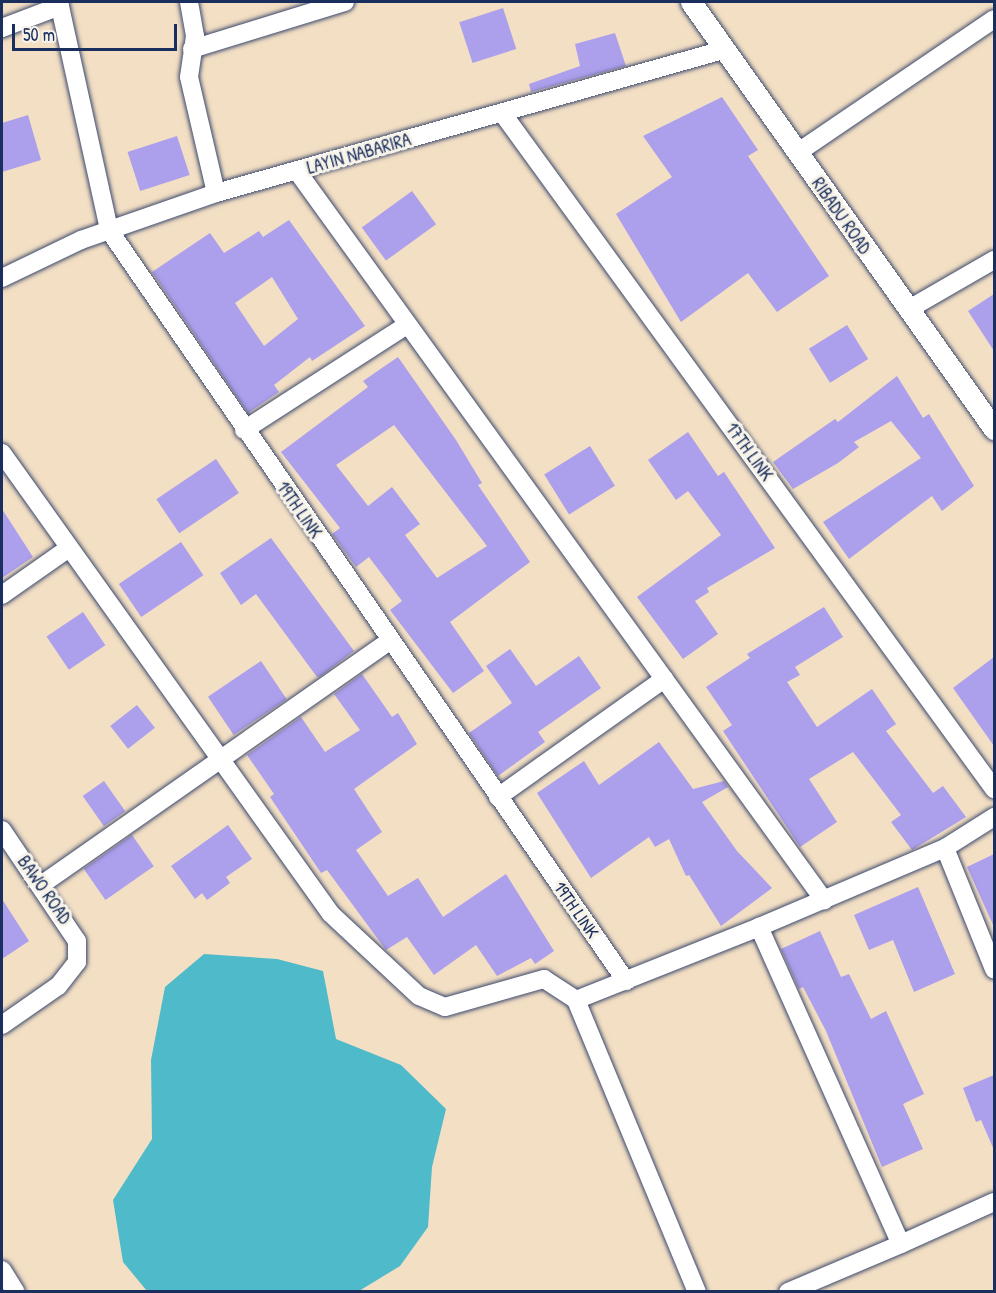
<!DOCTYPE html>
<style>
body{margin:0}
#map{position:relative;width:996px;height:1293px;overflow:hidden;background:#f3dfc4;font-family:"Patrick Hand",sans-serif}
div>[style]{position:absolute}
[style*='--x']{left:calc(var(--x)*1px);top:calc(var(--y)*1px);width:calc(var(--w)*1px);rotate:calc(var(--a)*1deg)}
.water>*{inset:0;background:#4ebaca}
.building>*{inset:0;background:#ac9feb;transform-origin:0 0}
.roads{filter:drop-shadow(0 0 2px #3b496d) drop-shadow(0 0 2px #3b496d)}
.minor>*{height:18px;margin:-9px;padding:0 9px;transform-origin:9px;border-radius:9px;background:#fff}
.tertiary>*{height:21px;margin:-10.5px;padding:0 10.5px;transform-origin:10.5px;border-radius:10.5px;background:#fff}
span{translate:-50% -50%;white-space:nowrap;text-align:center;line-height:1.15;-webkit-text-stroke:6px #f7f3e8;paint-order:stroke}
.street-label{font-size:18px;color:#1b2f5e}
.frame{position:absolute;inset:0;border:3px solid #1b2f5e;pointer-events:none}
.scale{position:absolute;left:12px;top:24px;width:165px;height:27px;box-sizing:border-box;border:3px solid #1b2f5e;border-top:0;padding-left:8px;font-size:18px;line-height:21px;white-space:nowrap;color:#1b2f5e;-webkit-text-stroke:4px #f7f3e8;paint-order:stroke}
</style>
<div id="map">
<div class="water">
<i style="clip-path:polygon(204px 954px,277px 959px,323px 971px,336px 1039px,401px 1065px,446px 1109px,432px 1167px,428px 1227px,400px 1266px,359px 1291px,147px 1291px,123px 1262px,113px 1200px,152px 1139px,151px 1060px,165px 987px)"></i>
</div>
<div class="building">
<i style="left:503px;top:8px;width:43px;height:46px;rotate:72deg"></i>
<i style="clip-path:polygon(615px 33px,626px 66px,531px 92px,529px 84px,580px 66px,575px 44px)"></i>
<i style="clip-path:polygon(722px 97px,758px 150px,748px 156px,829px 276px,777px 312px,748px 273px,681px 322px,616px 214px,672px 177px,643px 136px)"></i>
<i style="clip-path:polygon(28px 115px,41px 160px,2px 172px,2px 123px)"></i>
<i style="left:177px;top:136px;width:41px;height:52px;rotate:72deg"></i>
<i style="left:412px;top:191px;width:41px;height:62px;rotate:54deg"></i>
<i style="clip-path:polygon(evenodd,289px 220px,365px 326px,312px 361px,310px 357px,274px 385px,279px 392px,248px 413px,152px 272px,210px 233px,224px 253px,259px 231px,263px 237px,289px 220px,272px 277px,298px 319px,264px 346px,235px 303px,272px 277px)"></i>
<i style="clip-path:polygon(994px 294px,994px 351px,968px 311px)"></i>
<i style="left:847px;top:325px;width:40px;height:45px;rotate:58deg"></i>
<i style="clip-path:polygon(evenodd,398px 357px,456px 440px,482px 483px,478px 485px,530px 562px,450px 622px,484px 671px,453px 693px,390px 610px,402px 601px,369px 557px,356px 567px,332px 534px,340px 528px,281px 452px,368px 387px,363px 381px,398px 357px,394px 425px,487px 546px,437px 578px,405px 535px,420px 524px,392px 487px,368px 506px,336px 465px,394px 425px)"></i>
<i style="clip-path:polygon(897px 376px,923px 418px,929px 414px,974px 486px,942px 511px,932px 496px,849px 559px,823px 522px,921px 458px,891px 421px,854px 442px,859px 447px,838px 463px,793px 489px,773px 462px,835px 419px,838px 422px)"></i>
<i style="clip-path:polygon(688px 432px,718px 476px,724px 472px,775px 548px,707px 588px,709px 592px,695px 601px,718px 634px,683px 659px,637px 597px,721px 535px,688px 491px,676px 500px,648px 460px)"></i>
<i style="left:590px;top:446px;width:47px;height:54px;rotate:58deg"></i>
<i style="left:216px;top:459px;width:41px;height:72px;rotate:56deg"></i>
<i style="clip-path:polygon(2px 509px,33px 557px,2px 578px)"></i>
<i style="clip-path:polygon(271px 538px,354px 651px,321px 676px,317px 677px,256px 594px,241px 605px,220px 573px)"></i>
<i style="left:181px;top:542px;width:40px;height:75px;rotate:56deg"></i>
<i style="clip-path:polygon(824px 607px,843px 637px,795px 667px,800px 675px,787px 682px,817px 727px,872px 689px,896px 724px,886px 731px,933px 793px,943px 786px,966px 817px,912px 850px,891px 822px,901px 815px,853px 752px,809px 779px,837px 822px,800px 847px,723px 731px,732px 725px,706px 687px,750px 658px,747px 654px)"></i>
<i style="left:83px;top:612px;width:40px;height:44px;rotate:56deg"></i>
<i style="clip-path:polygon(510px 649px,536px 686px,579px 656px,601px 688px,538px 732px,545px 742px,498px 776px,469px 733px,512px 703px,486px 666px)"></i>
<i style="clip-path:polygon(994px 657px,994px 746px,953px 688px)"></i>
<i style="left:261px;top:661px;width:46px;height:64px;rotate:56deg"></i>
<i style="clip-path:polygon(362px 674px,392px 717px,398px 713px,417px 744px,354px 789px,382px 832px,356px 850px,388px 896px,418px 878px,443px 917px,506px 874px,554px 951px,535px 964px,531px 958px,497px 976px,476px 945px,434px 975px,407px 937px,386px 950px,327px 870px,321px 873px,270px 797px,274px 794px,247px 755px,301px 717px,325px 752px,360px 730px,334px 694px)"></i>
<i style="left:137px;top:705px;width:29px;height:34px;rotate:52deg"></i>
<i style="clip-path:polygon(659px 742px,693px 789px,724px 781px,728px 787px,702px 802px,737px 851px,772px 888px,721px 926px,689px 875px,686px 876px,669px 839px,655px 847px,649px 837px,591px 878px,537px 793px,584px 761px,599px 785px)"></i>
<i style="left:104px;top:781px;width:37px;height:26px;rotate:55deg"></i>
<i style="clip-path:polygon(228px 825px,252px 859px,226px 877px,230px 883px,207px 900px,202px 893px,195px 899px,171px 866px)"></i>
<i style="left:132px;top:835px;width:38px;height:59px;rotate:55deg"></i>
<i style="clip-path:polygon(994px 854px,994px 927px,967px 867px)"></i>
<i style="clip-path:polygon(918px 887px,955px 974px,914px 992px,893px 940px,869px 950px,854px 915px)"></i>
<i style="clip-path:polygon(2px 899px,29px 941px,2px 959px)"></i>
<i style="clip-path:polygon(820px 931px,841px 977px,849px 974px,871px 1019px,886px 1011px,924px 1094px,903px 1104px,923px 1149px,882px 1167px,826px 1031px,803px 987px,799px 989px,781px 949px)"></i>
<i style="clip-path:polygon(994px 1075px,994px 1150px,981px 1120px,976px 1122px,963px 1088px)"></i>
</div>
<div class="roads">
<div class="minor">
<i style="--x:59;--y:2;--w:233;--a:77.6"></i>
<i style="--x:109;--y:230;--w:912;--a:55.46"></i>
<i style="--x:189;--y:2;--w:35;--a:80"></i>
<i style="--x:195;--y:36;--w:41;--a:98.3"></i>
<i style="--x:189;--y:77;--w:119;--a:76.9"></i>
<i style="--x:2;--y:28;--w:62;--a:-20.8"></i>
<i style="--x:192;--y:49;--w:160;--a:-17.1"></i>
<i style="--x:503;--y:114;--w:835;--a:53.97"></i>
<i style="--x:797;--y:153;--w:238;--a:-34.2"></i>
<i style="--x:297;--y:171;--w:900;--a:54.14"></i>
<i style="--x:2;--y:278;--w:88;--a:-25.7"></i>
<i style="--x:81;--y:240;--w:143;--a:-19.2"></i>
<i style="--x:216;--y:193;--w:527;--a:-15.75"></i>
<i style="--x:909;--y:309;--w:98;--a:-30"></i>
<i style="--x:244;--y:430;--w:194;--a:-32.8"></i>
<i style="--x:2;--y:453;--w:566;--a:54.49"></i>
<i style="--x:331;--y:914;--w:120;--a:43"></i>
<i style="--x:419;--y:996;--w:28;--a:23"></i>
<i style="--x:445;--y:1007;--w:103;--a:-15.8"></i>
<i style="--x:544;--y:979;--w:38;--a:33"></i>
<i style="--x:576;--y:1000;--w:197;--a:-21.7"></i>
<i style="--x:2;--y:595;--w:82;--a:-35"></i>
<i style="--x:498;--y:797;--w:204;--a:-35.4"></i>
<i style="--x:994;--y:817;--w:58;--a:147.7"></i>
<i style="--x:945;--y:848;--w:202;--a:157"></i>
<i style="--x:759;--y:927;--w:347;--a:65.9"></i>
<i style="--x:901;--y:1244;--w:102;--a:-24.3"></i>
<i style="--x:2;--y:830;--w:134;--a:56"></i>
<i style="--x:77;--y:941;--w:21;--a:90"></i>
<i style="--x:77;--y:962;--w:31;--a:128"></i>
<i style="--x:58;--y:986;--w:68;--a:145.1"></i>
<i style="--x:945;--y:848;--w:131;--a:68"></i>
<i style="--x:41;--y:885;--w:426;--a:-35"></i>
<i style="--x:576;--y:1000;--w:316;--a:67.5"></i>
<i style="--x:2;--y:1270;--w:26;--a:58"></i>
<i style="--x:788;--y:1292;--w:123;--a:-23"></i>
</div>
<div class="tertiary">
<i style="--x:691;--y:2;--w:524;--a:54.64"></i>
</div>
</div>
<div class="street-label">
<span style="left:359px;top:154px;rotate:-16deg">LAYIN NABARIRA</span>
<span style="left:841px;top:216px;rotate:55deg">RIBADU ROAD</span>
<span style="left:749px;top:452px;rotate:54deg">17TH LINK</span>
<span style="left:299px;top:510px;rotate:55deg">19TH LINK</span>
<span style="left:44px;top:890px;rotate:55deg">BAWO ROAD</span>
<span style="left:576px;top:910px;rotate:55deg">19TH LINK</span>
</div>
<div class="frame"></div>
<div class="scale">50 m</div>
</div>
